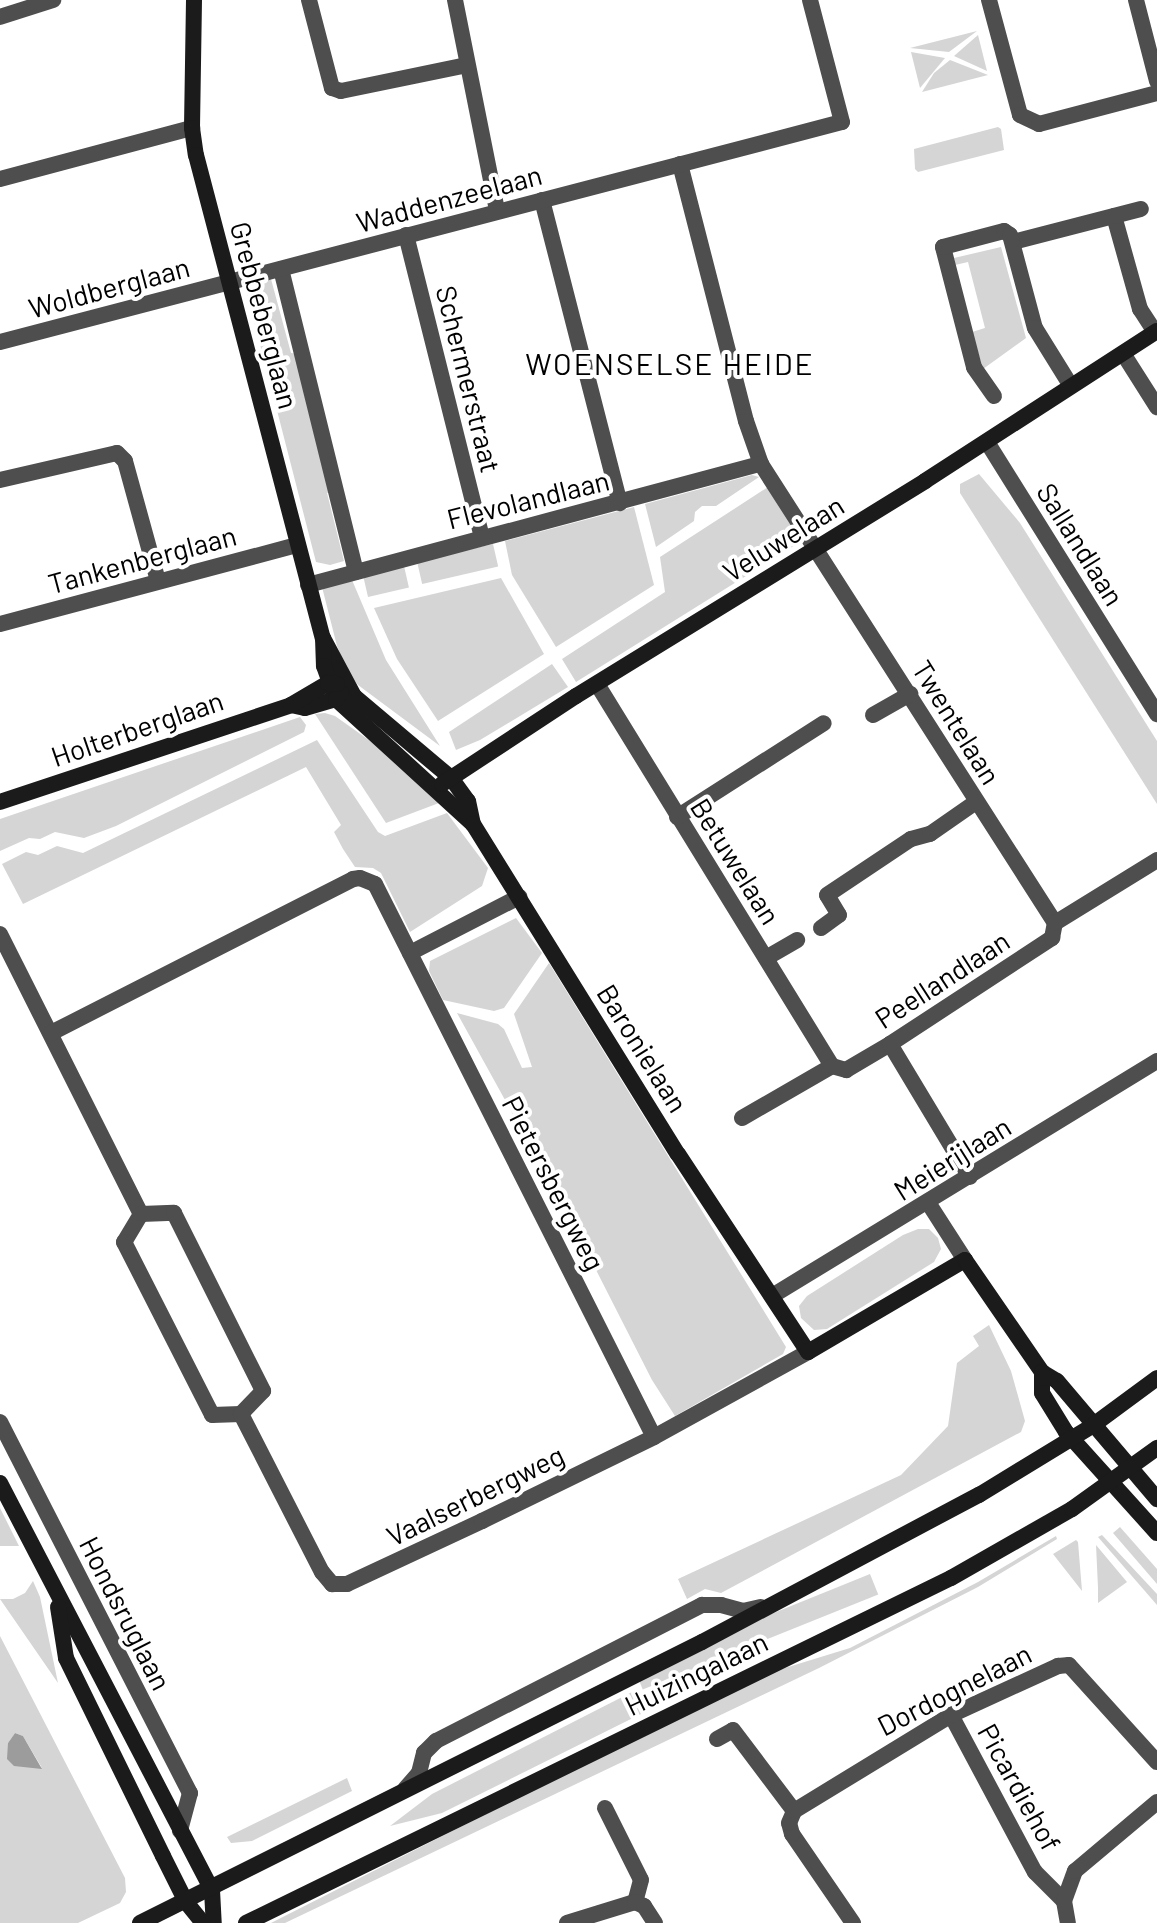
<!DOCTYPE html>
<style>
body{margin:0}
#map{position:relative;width:1157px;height:1923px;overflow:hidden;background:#fff;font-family:Barlow,sans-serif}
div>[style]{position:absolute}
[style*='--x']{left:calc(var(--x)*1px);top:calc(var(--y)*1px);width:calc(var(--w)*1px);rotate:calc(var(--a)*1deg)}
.green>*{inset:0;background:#d5d5d5;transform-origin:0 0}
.water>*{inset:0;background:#9c9c9c}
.street>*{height:16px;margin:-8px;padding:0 8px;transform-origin:8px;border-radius:8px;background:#4e4e4e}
.secondary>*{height:16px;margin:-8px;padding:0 8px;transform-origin:8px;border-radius:8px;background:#1b1b1b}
span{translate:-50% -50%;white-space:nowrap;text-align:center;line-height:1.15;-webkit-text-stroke:8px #fff;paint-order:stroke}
.street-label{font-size:28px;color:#000}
.neighbourhood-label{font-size:30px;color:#000;letter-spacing:2px}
</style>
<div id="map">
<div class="green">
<i style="clip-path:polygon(977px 31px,949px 52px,910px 48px)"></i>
<i style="clip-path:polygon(978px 35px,987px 71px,954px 56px)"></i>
<i style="clip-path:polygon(911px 52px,945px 58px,920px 88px)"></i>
<i style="clip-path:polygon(950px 60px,988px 75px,922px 92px,934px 73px)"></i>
<i style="clip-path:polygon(998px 127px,1001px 129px,1004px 150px,918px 172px,915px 169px,914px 149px)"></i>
<i style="clip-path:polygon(1001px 247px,1026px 338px,983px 369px,972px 332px,985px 328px,968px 262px,955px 265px,954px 258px)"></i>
<i style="clip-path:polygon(271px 279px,291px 353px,299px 354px,334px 491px,327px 493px,344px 561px,330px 565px,316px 562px,245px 286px)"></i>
<i style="clip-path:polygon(979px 474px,1020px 523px,1157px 741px,1157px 804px,960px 493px,960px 484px)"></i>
<i style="clip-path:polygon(752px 475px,759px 477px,716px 506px,702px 506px,695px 512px,694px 521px,656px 547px,645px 504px)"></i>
<i style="clip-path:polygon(768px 487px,802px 541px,576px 682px,562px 659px,665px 592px,660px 557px)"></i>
<i style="clip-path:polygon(634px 507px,654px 585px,556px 647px,512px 575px,505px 541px)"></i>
<i style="left:493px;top:544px;width:23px;height:78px;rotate:77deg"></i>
<i style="left:404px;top:566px;width:22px;height:42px;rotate:77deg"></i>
<i style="clip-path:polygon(501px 578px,544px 654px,438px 721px,397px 659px,374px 608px)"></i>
<i style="clip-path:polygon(352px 580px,386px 660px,440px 746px,358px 685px,348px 673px,337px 646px,322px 587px)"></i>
<i style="clip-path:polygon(552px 664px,568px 687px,480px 740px,456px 750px,449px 732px)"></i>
<i style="clip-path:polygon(325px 713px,335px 716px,404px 765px,439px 803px,386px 823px,315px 714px)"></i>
<i style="clip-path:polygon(300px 717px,306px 725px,304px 732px,116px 826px,84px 838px,55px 832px,40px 839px,29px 838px,0 851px,0 819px)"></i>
<i style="clip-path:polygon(317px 740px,378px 832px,385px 836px,447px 813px,488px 868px,482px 886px,410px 932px,381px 873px,373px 868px,355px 867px,343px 849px,334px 832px,341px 825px,306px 767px,23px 904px,2px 864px,26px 852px,38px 855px,57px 846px,83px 853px)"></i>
<i style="clip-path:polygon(516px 918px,542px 953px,504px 1008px,494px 1011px,443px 1000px,429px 971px,430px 961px)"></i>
<i style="clip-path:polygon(549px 963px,786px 1347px,783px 1354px,675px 1416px,652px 1380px,564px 1207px,457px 1013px,498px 1024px,504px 1029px,522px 1068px,532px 1067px,514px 1014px)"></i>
<i style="clip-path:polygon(929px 1229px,938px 1238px,941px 1249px,934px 1262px,827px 1329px,814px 1330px,801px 1318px,799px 1306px,807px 1296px,903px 1235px,918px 1229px)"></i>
<i style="clip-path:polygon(989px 1325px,1011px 1371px,1025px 1421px,1021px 1432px,721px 1593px,705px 1589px,687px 1599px,678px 1579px,901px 1475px,948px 1426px,957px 1363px,979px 1346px,973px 1336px)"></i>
<i style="clip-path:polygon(0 1508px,19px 1546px,0 1546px)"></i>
<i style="clip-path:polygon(1120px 1527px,1157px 1569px,1157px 1584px,1113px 1533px)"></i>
<i style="clip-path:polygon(1102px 1535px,1157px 1594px,1157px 1605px,1098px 1537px)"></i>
<i style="clip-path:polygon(1056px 1536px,1057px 1539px,978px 1587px,819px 1668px,285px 1923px,271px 1923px,732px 1689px,772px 1672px,850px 1648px,978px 1582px)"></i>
<i style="clip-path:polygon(1076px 1540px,1078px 1542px,1082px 1591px,1053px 1554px)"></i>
<i style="clip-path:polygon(1096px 1545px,1127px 1582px,1098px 1603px,1098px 1588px)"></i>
<i style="left:870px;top:1574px;width:22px;height:254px;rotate:68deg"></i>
<i style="clip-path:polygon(33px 1581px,40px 1597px,58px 1683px,0 1599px,13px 1599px,25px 1593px)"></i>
<i style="clip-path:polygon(evenodd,0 1636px,125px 1878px,126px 1892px,120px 1903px,78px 1923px,0 1923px,0 1636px,15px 1733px,23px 1736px,42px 1768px,8px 1743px,15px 1733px)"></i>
<i style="clip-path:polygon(632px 1692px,641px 1714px,442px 1813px,390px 1826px,432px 1794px)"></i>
<i style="clip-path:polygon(347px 1778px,352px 1791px,252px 1841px,231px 1843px,227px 1837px)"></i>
</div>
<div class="water">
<i style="clip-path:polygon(15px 1733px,23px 1736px,42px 1769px,14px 1766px,7px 1759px,8px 1743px)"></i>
</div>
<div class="street">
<i style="--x:309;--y:0;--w:91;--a:75.4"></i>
<i style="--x:332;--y:88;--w:9;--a:18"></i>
<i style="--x:341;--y:91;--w:128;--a:-11.7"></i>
<i style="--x:455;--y:0;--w:214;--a:78.7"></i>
<i style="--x:989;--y:0;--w:119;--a:74.9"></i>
<i style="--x:1020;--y:115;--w:21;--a:25"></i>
<i style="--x:1039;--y:124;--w:122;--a:-14.7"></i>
<i style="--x:1136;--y:0;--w:84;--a:75.5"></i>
<i style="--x:0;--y:17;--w:56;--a:-17.8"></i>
<i style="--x:680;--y:164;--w:265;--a:75.6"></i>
<i style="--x:746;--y:421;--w:46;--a:70.8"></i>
<i style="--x:761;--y:464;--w:545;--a:57.36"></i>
<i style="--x:0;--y:179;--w:199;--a:-14.9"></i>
<i style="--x:542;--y:200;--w:313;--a:75.6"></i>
<i style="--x:1114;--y:216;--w:97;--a:74.4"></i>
<i style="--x:1140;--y:309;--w:27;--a:57"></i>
<i style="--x:406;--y:235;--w:311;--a:75.9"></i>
<i style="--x:1013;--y:242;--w:132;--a:-14.5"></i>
<i style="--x:281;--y:269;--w:312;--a:76.1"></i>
<i style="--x:0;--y:342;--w:870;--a:-14.64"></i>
<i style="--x:842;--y:122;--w:126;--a:-104.7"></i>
<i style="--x:1124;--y:355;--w:62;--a:57.6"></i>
<i style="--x:994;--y:396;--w:35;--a:-125"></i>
<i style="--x:974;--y:367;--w:124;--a:-104.5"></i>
<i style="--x:943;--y:247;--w:63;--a:-14.7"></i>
<i style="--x:1004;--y:231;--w:7;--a:34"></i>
<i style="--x:1010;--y:235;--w:96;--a:75"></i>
<i style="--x:1035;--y:328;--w:68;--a:58.2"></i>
<i style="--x:987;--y:442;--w:321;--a:58"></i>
<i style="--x:0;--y:480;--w:120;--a:-13"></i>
<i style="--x:117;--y:453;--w:11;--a:45"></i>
<i style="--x:125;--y:461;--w:124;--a:74.6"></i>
<i style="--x:308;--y:585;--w:469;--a:-15"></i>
<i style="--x:0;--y:624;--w:307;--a:-14.9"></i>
<i style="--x:597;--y:684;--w:448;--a:58.4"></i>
<i style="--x:873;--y:715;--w:43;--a:-29.6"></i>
<i style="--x:677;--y:817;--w:174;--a:-32.6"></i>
<i style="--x:821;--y:928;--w:22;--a:-36"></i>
<i style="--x:839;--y:915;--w:23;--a:-121"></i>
<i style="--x:827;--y:895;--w:101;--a:-33.7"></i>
<i style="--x:911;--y:839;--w:20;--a:-15"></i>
<i style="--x:930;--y:834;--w:56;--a:-34.8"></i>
<i style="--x:0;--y:934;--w:313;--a:63.3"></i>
<i style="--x:141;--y:1214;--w:33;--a:121"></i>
<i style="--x:124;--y:1242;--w:194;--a:63"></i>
<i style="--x:212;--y:1415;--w:29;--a:-2"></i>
<i style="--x:410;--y:953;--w:123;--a:-27.2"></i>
<i style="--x:766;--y:958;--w:36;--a:-30"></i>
<i style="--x:51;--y:1033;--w:339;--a:-27"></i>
<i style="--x:353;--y:879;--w:7;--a:-8"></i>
<i style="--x:360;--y:878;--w:16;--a:22"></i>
<i style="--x:375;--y:884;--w:619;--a:63.23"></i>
<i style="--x:890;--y:1044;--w:155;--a:59"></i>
<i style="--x:742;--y:1118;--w:104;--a:-30"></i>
<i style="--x:832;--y:1066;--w:15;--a:16"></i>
<i style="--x:846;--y:1070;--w:51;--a:-30.6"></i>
<i style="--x:890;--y:1044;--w:194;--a:-33.2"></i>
<i style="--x:1052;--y:938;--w:15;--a:-79"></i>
<i style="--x:1055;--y:923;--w:120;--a:-31.7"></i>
<i style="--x:929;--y:1204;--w:67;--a:57.3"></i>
<i style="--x:141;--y:1214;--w:33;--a:-2"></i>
<i style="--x:174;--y:1213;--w:199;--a:63.4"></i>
<i style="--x:263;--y:1391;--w:32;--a:134"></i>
<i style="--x:241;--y:1414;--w:178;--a:62.9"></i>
<i style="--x:322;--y:1572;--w:16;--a:50"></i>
<i style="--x:332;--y:1584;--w:15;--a:0"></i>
<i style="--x:347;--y:1584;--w:149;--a:-25"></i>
<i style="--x:482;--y:1521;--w:191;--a:-26"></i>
<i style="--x:654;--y:1437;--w:176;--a:-28.9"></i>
<i style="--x:772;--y:1296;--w:451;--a:-31.4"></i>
<i style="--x:0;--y:1422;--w:417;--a:62.9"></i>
<i style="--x:190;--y:1793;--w:39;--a:105"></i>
<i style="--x:951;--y:1715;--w:178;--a:61.9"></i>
<i style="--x:1035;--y:1872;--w:41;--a:45"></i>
<i style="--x:1064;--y:1901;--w:22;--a:80"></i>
<i style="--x:717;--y:1739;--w:18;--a:-29"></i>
<i style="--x:733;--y:1730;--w:101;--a:53"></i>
<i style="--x:405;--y:1789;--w:21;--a:-49"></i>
<i style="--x:419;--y:1773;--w:21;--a:-76"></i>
<i style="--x:424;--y:1753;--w:17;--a:-45"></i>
<i style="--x:436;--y:1741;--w:299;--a:-27.1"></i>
<i style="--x:702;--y:1605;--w:19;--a:0"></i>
<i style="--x:721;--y:1605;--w:23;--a:15"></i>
<i style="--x:743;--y:1611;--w:18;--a:-13"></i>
<i style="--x:605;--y:1808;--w:80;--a:63.4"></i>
<i style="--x:641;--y:1880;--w:23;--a:105"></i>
<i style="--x:1064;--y:1901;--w:32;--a:-70"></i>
<i style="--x:1075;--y:1871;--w:107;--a:-40.1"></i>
<i style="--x:567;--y:1923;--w:71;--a:-17.2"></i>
<i style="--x:635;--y:1902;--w:10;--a:24"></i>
<i style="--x:644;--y:1906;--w:20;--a:57"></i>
<i style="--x:853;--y:1923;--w:108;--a:-124.4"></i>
<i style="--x:792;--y:1834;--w:11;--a:-105"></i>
<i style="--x:789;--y:1823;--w:13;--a:-67"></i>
<i style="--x:794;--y:1811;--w:184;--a:-31.4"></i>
<i style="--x:951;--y:1715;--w:118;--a:-24.6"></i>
<i style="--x:1058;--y:1666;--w:11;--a:-5"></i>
<i style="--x:1069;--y:1665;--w:131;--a:47.8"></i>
</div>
<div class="secondary">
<i style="--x:194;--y:0;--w:128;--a:90.9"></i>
<i style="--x:192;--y:128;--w:27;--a:82"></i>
<i style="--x:196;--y:155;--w:499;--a:75.3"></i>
<i style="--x:323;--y:638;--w:66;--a:61.9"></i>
<i style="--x:354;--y:696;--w:127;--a:40.2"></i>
<i style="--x:451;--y:778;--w:29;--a:54"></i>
<i style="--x:468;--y:801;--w:24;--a:78"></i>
<i style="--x:323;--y:638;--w:28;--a:88"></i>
<i style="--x:324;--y:666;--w:35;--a:70"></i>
<i style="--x:336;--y:699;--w:185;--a:42.4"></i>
<i style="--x:473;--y:824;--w:388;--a:58.2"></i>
<i style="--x:678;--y:1154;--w:237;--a:56.7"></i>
<i style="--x:808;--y:1352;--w:182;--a:-30.4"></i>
<i style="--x:965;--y:1260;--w:136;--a:55.5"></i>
<i style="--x:1042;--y:1372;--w:17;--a:31"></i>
<i style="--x:1057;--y:1381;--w:155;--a:49.7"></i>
<i style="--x:291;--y:705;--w:14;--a:12"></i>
<i style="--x:305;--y:708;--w:32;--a:-16"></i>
<i style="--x:336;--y:699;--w:8;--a:-50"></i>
<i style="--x:442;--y:784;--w:160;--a:-33.3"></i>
<i style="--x:576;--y:696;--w:410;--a:-31.6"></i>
<i style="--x:925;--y:481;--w:276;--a:-32.9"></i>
<i style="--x:0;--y:802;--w:307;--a:-18.4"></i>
<i style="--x:291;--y:705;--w:43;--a:-30.7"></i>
<i style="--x:328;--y:683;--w:9;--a:6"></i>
<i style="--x:1042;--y:1372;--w:21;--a:90"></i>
<i style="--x:1042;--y:1393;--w:46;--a:58.4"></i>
<i style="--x:1066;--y:1432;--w:136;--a:48"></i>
<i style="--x:0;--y:1483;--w:459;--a:62.5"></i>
<i style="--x:212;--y:1890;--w:33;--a:87"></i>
<i style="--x:58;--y:1607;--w:52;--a:81.1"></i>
<i style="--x:66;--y:1658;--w:220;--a:63.9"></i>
<i style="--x:163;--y:1856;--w:51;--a:63.4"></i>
<i style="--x:186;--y:1902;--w:27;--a:51"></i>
<i style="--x:140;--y:1923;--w:628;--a:-26.57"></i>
<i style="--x:702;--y:1642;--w:314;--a:-28"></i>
<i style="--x:979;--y:1495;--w:132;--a:-31.4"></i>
<i style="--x:1092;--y:1426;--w:81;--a:-36.4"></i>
<i style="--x:246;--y:1923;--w:785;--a:-26.08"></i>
<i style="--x:951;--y:1578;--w:139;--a:-29.7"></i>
<i style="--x:1072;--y:1509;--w:105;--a:-35.7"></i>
</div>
<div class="street-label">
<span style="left:449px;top:198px;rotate:-15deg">Waddenzeelaan</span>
<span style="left:109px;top:287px;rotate:-15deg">Woldberglaan</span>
<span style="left:265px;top:315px;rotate:75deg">Grebbeberglaan</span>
<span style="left:469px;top:379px;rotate:76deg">Schermerstraat</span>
<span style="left:528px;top:499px;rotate:-14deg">Flevolandlaan</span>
<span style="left:783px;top:538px;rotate:-32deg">Veluwelaan</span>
<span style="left:1081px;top:544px;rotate:58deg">Sallandlaan</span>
<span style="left:142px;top:559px;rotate:-15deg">Tankenberglaan</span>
<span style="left:957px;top:722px;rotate:58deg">Twentelaan</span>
<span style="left:137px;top:728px;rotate:-19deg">Holterberglaan</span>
<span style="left:736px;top:861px;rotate:58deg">Betuwelaan</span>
<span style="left:942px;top:979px;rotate:-33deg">Peellandlaan</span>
<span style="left:643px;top:1048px;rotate:58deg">Baronielaan</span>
<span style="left:952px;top:1158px;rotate:-32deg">Meierijlaan</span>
<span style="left:554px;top:1183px;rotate:63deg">Pietersbergweg</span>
<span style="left:475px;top:1495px;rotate:-26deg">Vaalserbergweg</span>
<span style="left:126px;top:1613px;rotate:63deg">Hondsruglaan</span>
<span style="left:696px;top:1673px;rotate:-26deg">Huizingalaan</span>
<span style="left:954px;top:1689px;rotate:-27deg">Dordognelaan</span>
<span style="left:1020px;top:1787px;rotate:61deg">Picardiehof</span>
</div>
<div class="neighbourhood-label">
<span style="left:670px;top:363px">WOENSELSE HEIDE</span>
</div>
</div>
